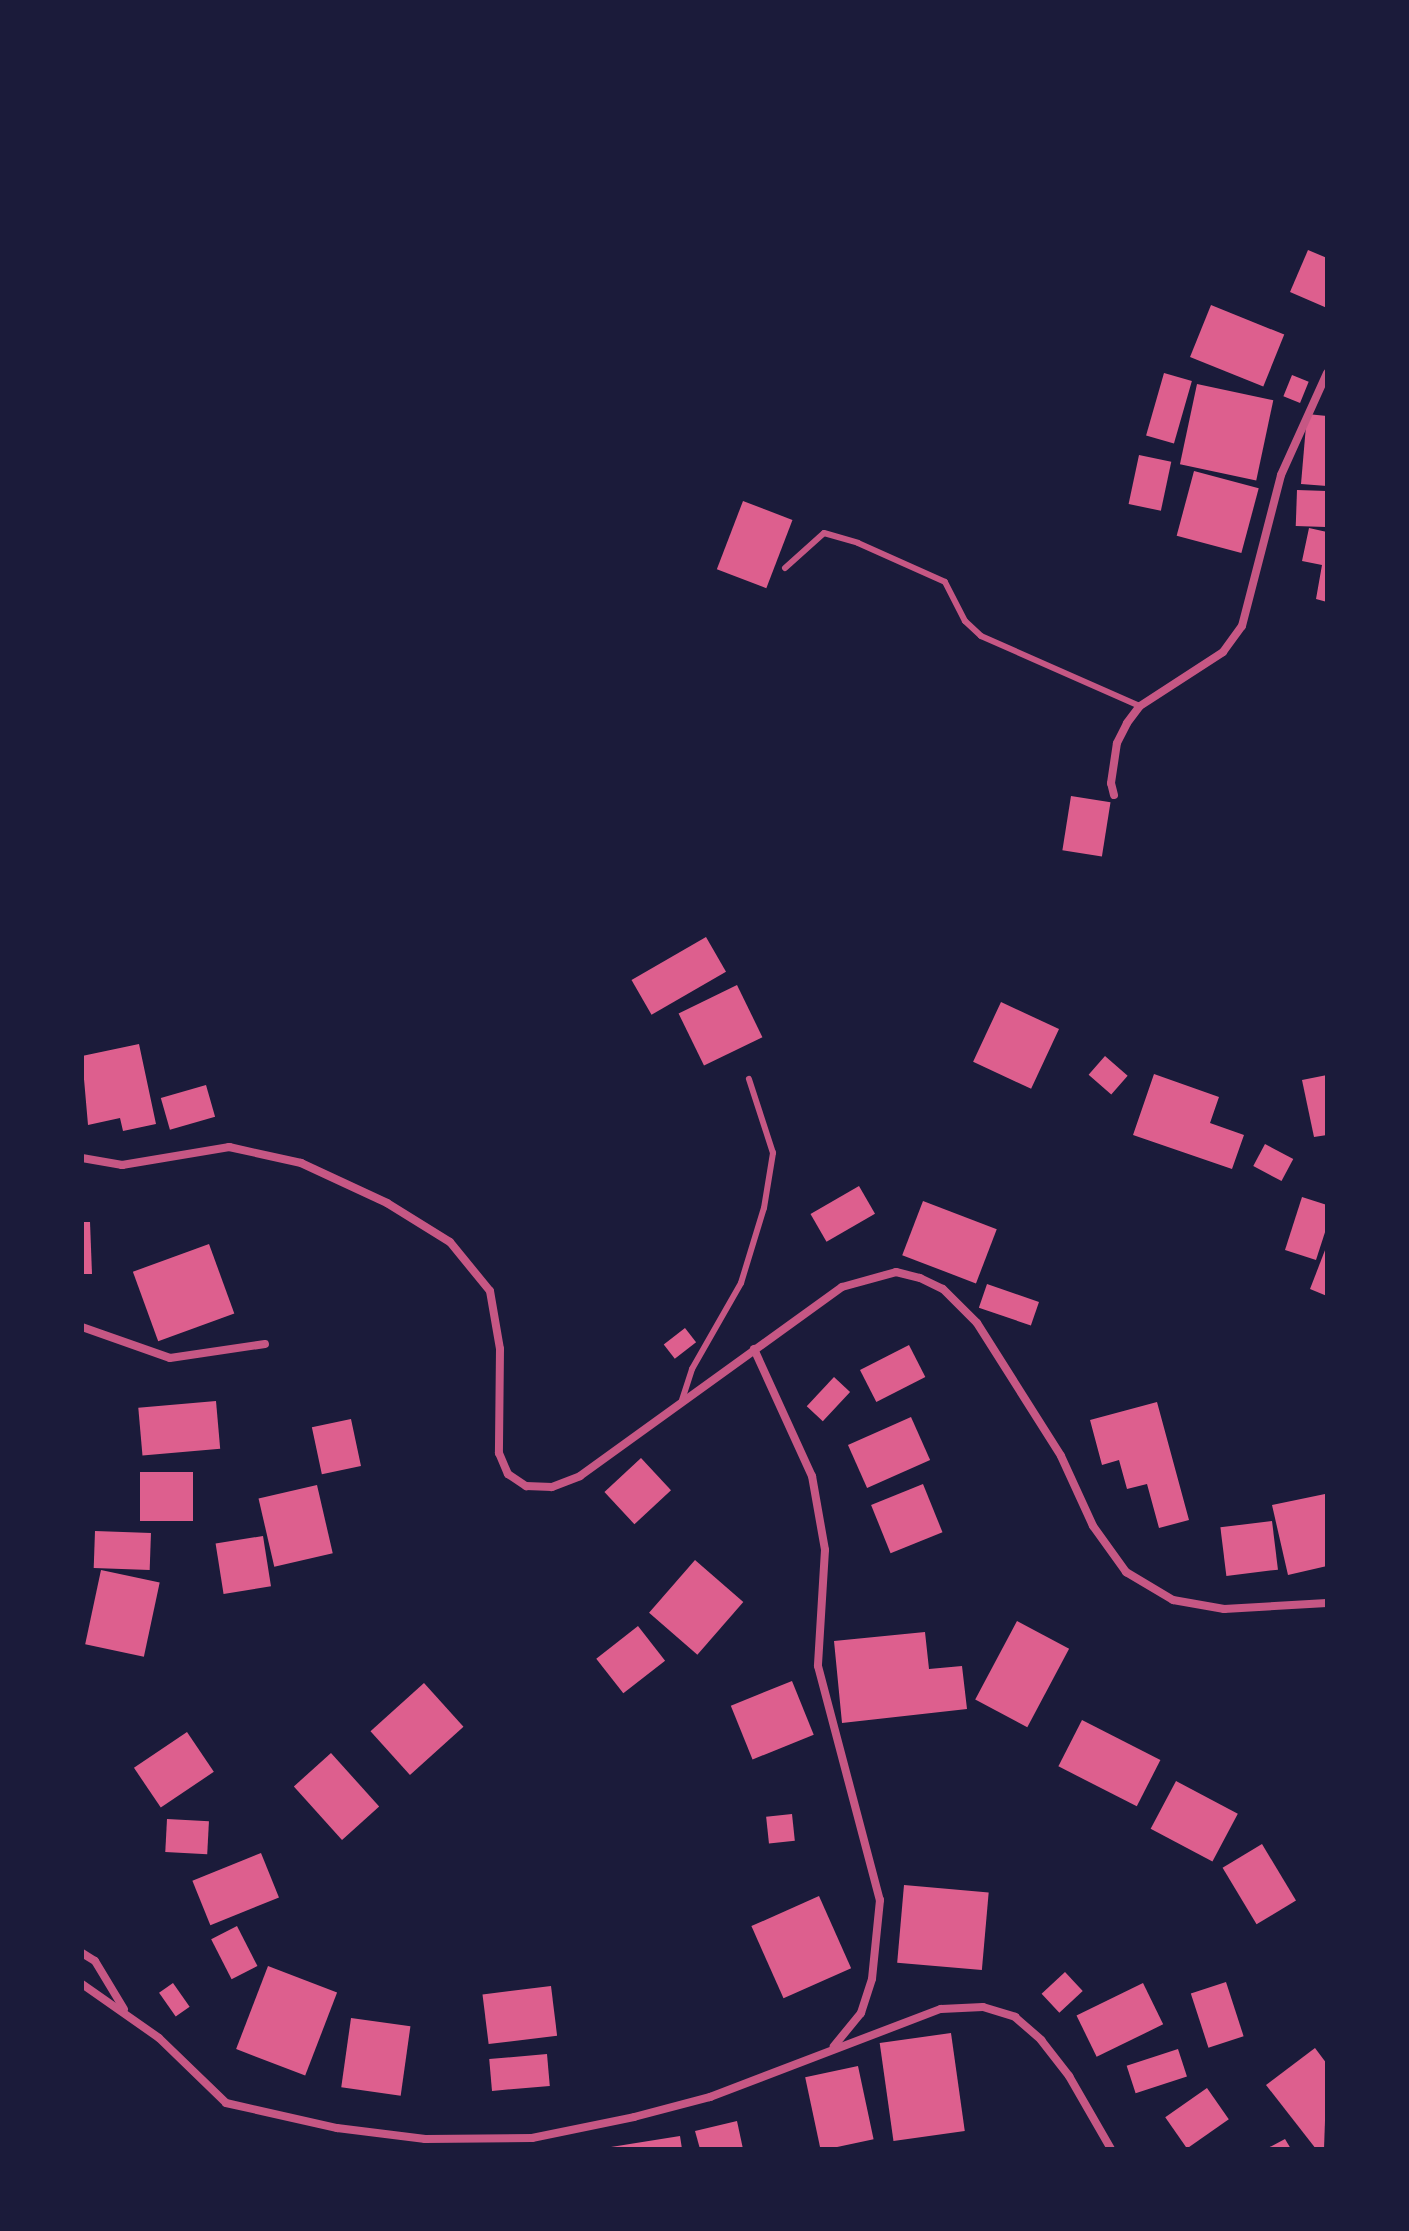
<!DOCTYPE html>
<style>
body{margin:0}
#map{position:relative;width:1409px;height:2231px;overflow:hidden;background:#1b1b3a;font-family:Commissioner,sans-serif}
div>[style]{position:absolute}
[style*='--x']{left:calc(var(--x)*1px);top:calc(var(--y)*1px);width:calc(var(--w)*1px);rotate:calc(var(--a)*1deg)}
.building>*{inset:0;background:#dd5f8e;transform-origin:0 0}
.service>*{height:6px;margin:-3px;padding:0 3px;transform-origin:3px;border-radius:3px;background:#c65784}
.minor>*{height:8px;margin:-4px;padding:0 4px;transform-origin:4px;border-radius:4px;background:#c65784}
span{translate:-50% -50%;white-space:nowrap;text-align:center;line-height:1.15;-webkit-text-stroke:8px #1b1b3a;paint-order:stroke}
.frame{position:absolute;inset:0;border:84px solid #1b1b3a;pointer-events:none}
</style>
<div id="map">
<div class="building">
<i style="clip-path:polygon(1308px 250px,1327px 258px,1327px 308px,1290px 292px)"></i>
<i style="left:1211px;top:305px;width:79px;height:56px;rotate:22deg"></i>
<i style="left:1164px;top:373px;width:29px;height:65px;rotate:16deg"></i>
<i style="left:1292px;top:375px;width:18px;height:23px;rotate:22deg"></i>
<i style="left:1197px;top:384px;width:78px;height:82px;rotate:12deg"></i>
<i style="clip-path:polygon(1307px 414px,1327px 416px,1327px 486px,1301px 484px)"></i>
<i style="left:1139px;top:455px;width:33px;height:50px;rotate:12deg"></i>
<i style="left:1194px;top:471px;width:67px;height:67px;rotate:15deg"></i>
<i style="left:1297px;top:490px;width:30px;height:36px;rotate:2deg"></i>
<i style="left:743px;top:501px;width:53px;height:73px;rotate:21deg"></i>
<i style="clip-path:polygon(1309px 528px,1327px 532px,1327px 602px,1316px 599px,1322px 565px,1302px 561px)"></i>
<i style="left:1071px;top:796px;width:40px;height:55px;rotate:9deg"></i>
<i style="left:706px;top:937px;width:40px;height:86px;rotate:60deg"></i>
<i style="left:737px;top:985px;width:58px;height:65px;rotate:64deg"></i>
<i style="left:1001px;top:1002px;width:64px;height:66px;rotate:25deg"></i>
<i style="clip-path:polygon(139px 1044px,156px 1124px,123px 1131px,120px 1118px,88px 1125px,82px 1056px)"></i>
<i style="left:1105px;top:1056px;width:30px;height:25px;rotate:41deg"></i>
<i style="clip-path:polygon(1154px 1074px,1219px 1097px,1210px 1123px,1244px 1135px,1232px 1169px,1133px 1135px)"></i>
<i style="clip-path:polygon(1327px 1075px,1327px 1135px,1314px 1137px,1302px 1080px)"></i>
<i style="left:206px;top:1085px;width:33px;height:47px;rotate:74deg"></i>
<i style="left:1265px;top:1144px;width:32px;height:25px;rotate:28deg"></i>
<i style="left:859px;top:1186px;width:32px;height:56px;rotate:60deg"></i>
<i style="clip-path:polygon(1302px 1197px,1327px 1205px,1327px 1226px,1316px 1260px,1285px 1250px)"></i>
<i style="left:923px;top:1201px;width:79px;height:58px;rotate:21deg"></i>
<i style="clip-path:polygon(82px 1222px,90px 1222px,92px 1274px,82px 1274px)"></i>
<i style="left:209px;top:1244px;width:74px;height:81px;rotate:70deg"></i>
<i style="clip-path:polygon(1327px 1245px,1327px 1296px,1310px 1289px)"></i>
<i style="left:987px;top:1284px;width:55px;height:25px;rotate:19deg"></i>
<i style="left:685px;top:1328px;width:18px;height:27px;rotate:52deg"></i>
<i style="left:909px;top:1345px;width:36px;height:55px;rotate:63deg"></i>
<i style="left:834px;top:1377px;width:22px;height:40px;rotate:43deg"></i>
<i style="left:216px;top:1401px;width:48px;height:78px;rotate:85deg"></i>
<i style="clip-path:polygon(1157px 1402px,1189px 1520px,1159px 1528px,1147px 1484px,1127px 1489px,1119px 1460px,1102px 1465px,1090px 1420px)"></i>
<i style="left:911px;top:1417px;width:47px;height:69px;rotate:66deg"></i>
<i style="left:351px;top:1419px;width:48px;height:40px;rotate:78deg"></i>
<i style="left:641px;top:1458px;width:44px;height:50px;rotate:47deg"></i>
<i style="left:140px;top:1472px;width:53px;height:49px"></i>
<i style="left:923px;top:1484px;width:52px;height:56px;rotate:68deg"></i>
<i style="left:317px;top:1485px;width:70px;height:60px;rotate:77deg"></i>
<i style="clip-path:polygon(1325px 1494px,1327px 1566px,1288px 1575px,1272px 1505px)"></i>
<i style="left:1272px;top:1521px;width:49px;height:52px;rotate:83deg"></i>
<i style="left:95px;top:1531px;width:56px;height:37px;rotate:2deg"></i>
<i style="left:263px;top:1536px;width:51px;height:48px;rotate:81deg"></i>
<i style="left:695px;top:1560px;width:64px;height:70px;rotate:41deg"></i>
<i style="left:101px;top:1570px;width:60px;height:76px;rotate:12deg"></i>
<i style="left:1017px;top:1621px;width:59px;height:89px;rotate:28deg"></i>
<i style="left:638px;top:1626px;width:44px;height:53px;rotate:52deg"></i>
<i style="clip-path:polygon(925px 1632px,929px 1669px,962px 1666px,967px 1709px,842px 1723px,834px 1641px)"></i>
<i style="left:792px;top:1681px;width:58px;height:66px;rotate:68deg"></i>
<i style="left:424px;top:1683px;width:59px;height:72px;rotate:48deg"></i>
<i style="left:1082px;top:1720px;width:88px;height:52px;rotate:27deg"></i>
<i style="left:187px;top:1732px;width:48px;height:64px;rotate:56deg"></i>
<i style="left:331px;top:1753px;width:72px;height:50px;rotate:48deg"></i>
<i style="left:1176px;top:1781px;width:70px;height:54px;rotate:28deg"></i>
<i style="left:792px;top:1814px;width:27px;height:26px;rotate:84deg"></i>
<i style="left:167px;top:1819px;width:42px;height:33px;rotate:3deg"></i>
<i style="left:1262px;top:1844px;width:66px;height:46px;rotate:59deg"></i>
<i style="left:261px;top:1853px;width:48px;height:74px;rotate:68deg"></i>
<i style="left:904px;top:1885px;width:85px;height:78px;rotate:5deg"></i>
<i style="left:819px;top:1896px;width:79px;height:74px;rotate:66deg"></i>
<i style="left:237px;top:1926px;width:45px;height:29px;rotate:63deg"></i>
<i style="left:268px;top:1966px;width:74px;height:89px;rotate:21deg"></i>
<i style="left:1065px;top:1972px;width:26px;height:32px;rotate:47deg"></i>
<i style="left:1226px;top:1982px;width:57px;height:37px;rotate:72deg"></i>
<i style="left:173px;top:1983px;width:29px;height:17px;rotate:55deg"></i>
<i style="left:1143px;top:1983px;width:46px;height:74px;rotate:64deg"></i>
<i style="left:551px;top:1986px;width:50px;height:69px;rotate:83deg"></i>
<i style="left:351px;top:2018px;width:60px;height:70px;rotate:8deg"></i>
<i style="left:951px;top:2033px;width:99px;height:72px;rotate:82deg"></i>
<i style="clip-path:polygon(1315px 2048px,1327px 2064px,1324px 2149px,1316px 2149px,1266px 2085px)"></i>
<i style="left:1178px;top:2049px;width:29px;height:54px;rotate:72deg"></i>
<i style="left:547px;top:2054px;width:32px;height:58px;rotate:85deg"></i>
<i style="left:858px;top:2066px;width:75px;height:54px;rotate:78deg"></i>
<i style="left:1207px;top:2088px;width:38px;height:51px;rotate:55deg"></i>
<i style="clip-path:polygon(737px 2121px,743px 2149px,700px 2149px,695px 2131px)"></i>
<i style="clip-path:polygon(680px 2136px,682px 2149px,611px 2149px,611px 2147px)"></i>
<i style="clip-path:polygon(1285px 2139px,1291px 2149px,1266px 2149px)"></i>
</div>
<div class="service">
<i style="--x:785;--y:568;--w:52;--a:-41.9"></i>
<i style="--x:824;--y:533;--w:35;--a:16"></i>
<i style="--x:858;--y:543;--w:95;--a:24.1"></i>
<i style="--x:945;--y:582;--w:44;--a:62.9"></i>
<i style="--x:965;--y:621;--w:22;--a:43"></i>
<i style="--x:981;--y:636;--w:174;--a:23.8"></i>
<i style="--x:682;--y:1400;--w:33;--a:-72"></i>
<i style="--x:692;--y:1369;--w:99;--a:-60.3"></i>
<i style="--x:741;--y:1283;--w:78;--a:-73"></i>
<i style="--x:764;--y:1208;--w:56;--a:-80.7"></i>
<i style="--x:773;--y:1153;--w:78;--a:-108"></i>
</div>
<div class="minor">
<i style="--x:1114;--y:795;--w:12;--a:-104"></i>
<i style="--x:1111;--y:783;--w:40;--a:-81.5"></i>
<i style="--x:1117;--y:743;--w:22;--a:-63"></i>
<i style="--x:1127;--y:723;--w:21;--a:-53"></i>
<i style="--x:1140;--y:706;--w:99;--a:-33"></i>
<i style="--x:1223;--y:652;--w:32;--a:-54"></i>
<i style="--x:1242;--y:626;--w:156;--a:-75.5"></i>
<i style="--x:1281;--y:475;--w:112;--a:-65.7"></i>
<i style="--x:82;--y:1158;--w:41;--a:9.9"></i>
<i style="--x:122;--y:1165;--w:109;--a:-9.5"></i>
<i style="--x:229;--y:1147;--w:74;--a:12.5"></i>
<i style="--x:301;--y:1163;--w:95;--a:24.9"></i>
<i style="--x:387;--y:1203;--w:74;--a:31.8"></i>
<i style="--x:450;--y:1242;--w:63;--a:50.8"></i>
<i style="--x:490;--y:1291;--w:59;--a:80.2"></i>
<i style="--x:500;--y:1349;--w:104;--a:90.6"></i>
<i style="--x:499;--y:1453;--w:23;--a:67"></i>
<i style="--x:508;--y:1474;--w:22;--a:34"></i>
<i style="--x:526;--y:1486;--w:26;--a:2"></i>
<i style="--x:552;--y:1487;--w:30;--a:-21"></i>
<i style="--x:580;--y:1476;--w:323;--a:-35.8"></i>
<i style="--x:842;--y:1287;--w:56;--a:-15.5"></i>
<i style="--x:896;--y:1272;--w:25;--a:14"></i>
<i style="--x:920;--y:1278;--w:25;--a:26"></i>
<i style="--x:943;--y:1289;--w:48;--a:45"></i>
<i style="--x:977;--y:1323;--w:157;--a:57.7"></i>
<i style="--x:1061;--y:1456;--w:77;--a:65.4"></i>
<i style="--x:1093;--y:1526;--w:57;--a:54.3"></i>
<i style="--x:1126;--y:1572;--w:55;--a:30.8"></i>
<i style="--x:1173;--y:1600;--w:52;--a:10"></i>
<i style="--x:1224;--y:1609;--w:103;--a:-3.3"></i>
<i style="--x:82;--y:1327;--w:93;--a:19.4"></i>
<i style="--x:170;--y:1358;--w:96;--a:-8.4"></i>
<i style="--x:754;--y:1349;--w:140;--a:65.5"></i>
<i style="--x:812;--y:1476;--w:75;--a:80"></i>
<i style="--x:825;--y:1550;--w:116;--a:93.5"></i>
<i style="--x:818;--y:1666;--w:242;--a:75.2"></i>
<i style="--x:880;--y:1900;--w:79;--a:95.8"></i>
<i style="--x:872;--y:1979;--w:36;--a:108"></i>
<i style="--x:861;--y:2013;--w:43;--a:129.3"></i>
<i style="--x:82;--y:1953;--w:15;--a:32"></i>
<i style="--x:95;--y:1961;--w:56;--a:58.9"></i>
<i style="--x:82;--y:1984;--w:94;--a:35"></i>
<i style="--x:159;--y:2038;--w:93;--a:44.1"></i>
<i style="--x:226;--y:2103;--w:114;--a:12.7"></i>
<i style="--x:337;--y:2128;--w:89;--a:7.1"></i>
<i style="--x:425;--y:2139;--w:107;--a:-0.5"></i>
<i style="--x:532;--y:2138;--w:104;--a:-11.6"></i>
<i style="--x:634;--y:2117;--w:79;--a:-14.7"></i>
<i style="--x:710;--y:2097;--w:247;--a:-20.9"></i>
<i style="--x:941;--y:2009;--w:42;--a:-2.7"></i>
<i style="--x:983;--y:2007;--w:34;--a:17"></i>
<i style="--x:1015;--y:2017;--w:35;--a:41"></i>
<i style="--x:1041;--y:2040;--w:46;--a:52.1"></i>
<i style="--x:1069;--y:2076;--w:84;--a:60.1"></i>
</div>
<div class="frame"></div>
</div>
